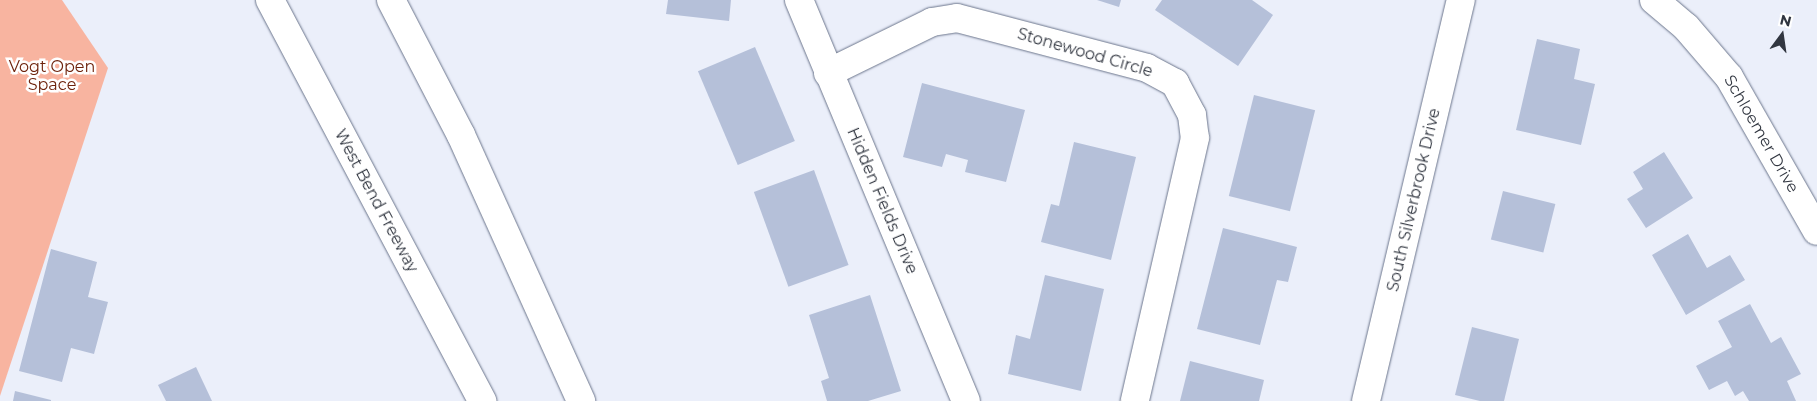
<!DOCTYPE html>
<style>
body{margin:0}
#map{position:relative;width:1817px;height:401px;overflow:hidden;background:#ebeffa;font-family:Montserrat,sans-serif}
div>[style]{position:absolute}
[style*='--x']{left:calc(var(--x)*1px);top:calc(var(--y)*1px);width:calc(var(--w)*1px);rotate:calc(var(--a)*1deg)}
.green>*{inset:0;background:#f8b4a0}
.building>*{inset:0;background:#b5c0d9;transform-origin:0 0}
.roads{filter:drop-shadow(0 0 1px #6b758c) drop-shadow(0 0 1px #6b758c)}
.minor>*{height:28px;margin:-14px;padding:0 14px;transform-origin:14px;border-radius:14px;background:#fff}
.motorway>*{height:28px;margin:-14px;padding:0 14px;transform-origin:14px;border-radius:14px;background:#fff}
span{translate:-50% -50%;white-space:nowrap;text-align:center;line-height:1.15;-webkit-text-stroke:5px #fff;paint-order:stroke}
.street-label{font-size:16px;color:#313640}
.park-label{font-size:16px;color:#6e230c}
.north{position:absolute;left:1757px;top:10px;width:50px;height:50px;-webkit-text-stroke:4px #fff;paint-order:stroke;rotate:14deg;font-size:14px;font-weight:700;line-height:20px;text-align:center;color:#313640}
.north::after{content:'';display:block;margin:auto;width:18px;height:22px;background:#313640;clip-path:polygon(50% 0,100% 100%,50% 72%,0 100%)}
</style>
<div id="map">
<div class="green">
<i style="clip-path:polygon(0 0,62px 0,108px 68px,0 396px)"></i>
</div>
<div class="building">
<i style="clip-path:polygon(668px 0,731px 0,729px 21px,666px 14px)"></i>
<i style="clip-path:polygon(1097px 0,1121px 0,1119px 7px)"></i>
<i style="clip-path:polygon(1162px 0,1252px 0,1273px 15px,1238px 66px,1155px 10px)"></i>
<i style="clip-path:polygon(1537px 39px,1580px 49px,1574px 79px,1595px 84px,1581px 145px,1516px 130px)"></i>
<i style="left:755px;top:47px;width:102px;height:62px;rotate:67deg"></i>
<i style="clip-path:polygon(922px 83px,1025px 110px,1006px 182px,965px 172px,968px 160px,946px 154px,942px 167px,903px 157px)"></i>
<i style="left:1254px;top:95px;width:63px;height:104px;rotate:14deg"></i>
<i style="clip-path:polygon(1074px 142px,1136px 157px,1111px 260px,1041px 242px,1051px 204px,1059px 206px)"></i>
<i style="clip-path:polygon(1664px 152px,1693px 198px,1646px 228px,1627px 199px,1643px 189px,1633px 172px)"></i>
<i style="left:814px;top:170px;width:101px;height:64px;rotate:70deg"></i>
<i style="left:1503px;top:191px;width:54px;height:50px;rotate:14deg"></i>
<i style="clip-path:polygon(1223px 228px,1297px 247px,1288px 282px,1277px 280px,1260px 345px,1197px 329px)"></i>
<i style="clip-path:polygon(1688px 234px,1707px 268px,1730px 255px,1745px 280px,1686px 315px,1652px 255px)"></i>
<i style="clip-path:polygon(51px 249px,97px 262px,88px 297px,108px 302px,94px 354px,71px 348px,62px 382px,19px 371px)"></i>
<i style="clip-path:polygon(1045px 275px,1104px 289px,1081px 391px,1008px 374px,1016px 335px,1030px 339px)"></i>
<i style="clip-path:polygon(870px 295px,901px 391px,868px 401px,827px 401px,821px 381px,829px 378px,809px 315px)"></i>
<i style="clip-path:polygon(1750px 304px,1771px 343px,1781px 337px,1801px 374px,1787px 381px,1796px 401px,1749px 401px,1743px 391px,1735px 396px,1727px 381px,1709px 390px,1696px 366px,1732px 347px,1718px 321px)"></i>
<i style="clip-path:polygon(1472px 327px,1519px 339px,1504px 401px,1480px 401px,1455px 395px)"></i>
<i style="clip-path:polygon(1190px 361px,1264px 380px,1259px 401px,1180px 401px)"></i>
<i style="clip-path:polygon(196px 367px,212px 401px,166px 401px,158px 385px)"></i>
<i style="clip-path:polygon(15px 391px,51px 400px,51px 401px,13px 401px)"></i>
</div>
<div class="roads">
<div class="minor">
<i style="--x:799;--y:0;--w:434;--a:67.4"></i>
<i style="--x:1654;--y:0;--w:42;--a:40.2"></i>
<i style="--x:1686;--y:27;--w:66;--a:49.3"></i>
<i style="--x:1729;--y:77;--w:177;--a:60.3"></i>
<i style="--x:828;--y:73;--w:116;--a:-26.1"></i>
<i style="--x:932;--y:22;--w:25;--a:-9"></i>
<i style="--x:957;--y:18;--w:196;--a:14.7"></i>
<i style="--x:1147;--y:68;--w:32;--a:28"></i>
<i style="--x:1175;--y:83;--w:36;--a:62"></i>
<i style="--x:1192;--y:115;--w:23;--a:83"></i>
<i style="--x:1195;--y:138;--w:270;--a:102.9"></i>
<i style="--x:1366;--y:401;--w:412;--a:-76.7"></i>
</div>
<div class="motorway">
<i style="--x:270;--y:0;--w:454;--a:62.1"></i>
<i style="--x:391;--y:0;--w:152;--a:62.6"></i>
<i style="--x:461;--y:135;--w:292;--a:65.7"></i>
</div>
</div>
<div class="street-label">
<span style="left:1085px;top:53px;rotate:16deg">Stonewood Circle</span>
<span style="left:1761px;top:134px;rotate:60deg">Schloemer Drive</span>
<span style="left:1414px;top:200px;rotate:-77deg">South Silverbrook Drive</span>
<span style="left:376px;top:201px;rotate:62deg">West Bend Freeway</span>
<span style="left:882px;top:201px;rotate:67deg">Hidden Fields Drive</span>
</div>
<div class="park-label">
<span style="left:52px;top:76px">Vogt Open<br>Space</span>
</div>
<div class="north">N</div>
</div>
